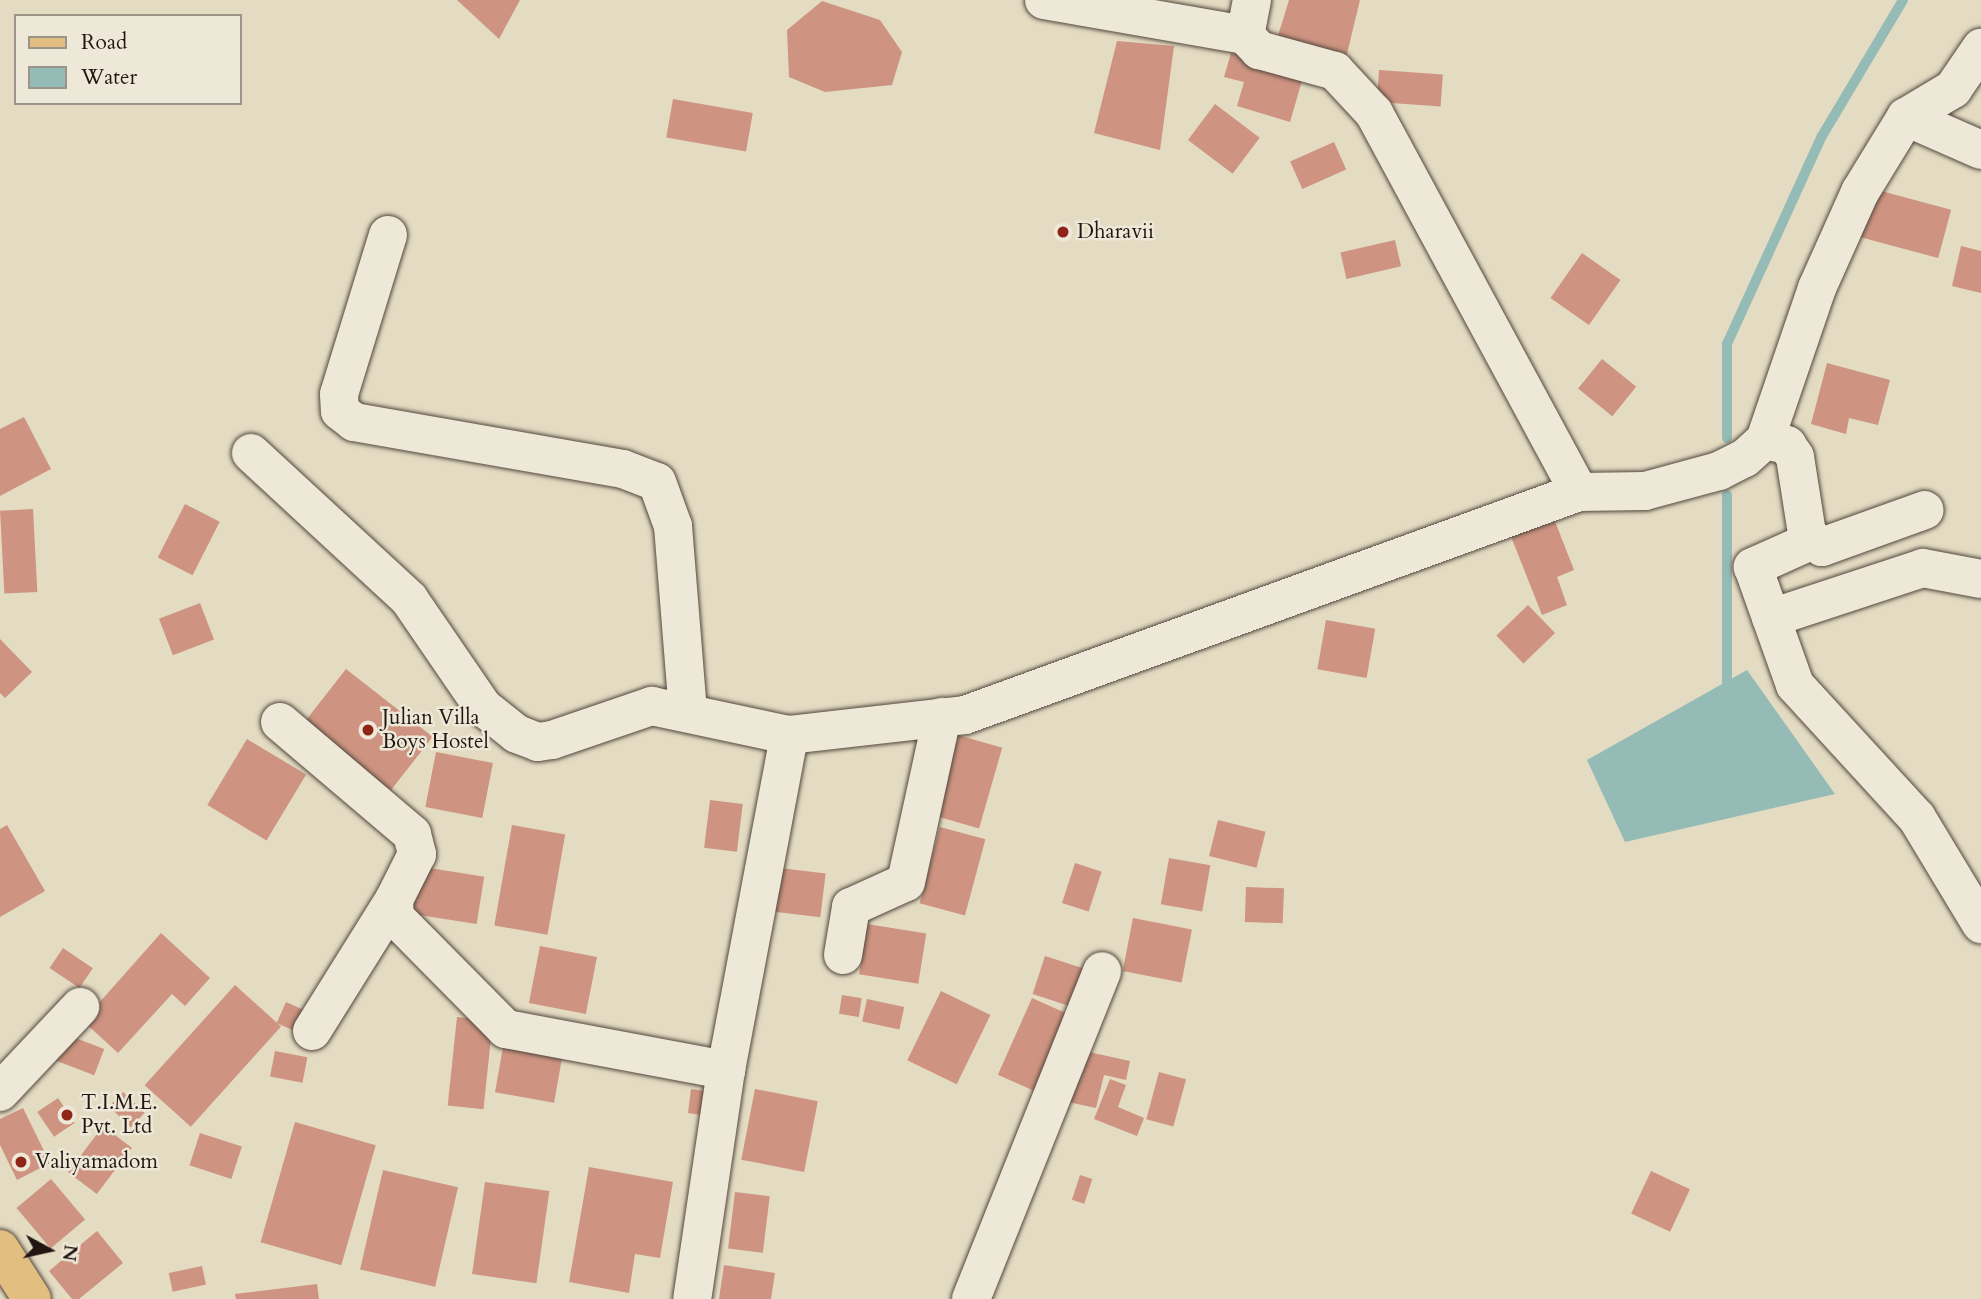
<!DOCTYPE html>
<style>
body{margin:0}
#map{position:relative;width:1981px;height:1299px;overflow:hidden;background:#e3dbc2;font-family:Cardo,serif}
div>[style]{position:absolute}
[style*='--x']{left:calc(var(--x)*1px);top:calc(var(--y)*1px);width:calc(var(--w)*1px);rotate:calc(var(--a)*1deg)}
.water>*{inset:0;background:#95bbb6}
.stream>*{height:10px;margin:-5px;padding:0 5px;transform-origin:5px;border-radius:5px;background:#95bbb6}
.building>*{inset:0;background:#ce9481;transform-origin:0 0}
.roads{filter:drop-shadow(0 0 2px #52473e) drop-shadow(0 0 2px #52473e)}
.minor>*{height:38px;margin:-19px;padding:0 19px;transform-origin:19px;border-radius:19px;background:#ede8d7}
.major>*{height:38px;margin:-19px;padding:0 19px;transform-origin:19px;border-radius:19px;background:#e2be81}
.dots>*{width:19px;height:19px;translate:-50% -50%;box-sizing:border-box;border:4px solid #ede8d7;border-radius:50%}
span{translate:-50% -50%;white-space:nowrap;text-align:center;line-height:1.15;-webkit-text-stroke:5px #ede8d7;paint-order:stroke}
.poi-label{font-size:21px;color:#211612}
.left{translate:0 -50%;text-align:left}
.legend{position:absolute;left:14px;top:14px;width:228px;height:91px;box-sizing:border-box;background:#ede8d7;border:2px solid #9b9488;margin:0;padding:9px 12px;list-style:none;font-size:21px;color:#211612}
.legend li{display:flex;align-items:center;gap:14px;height:35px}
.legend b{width:35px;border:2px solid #9b9488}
.north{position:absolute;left:14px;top:1215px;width:70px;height:70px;-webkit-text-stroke:5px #ede8d7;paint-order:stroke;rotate:98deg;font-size:19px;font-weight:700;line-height:28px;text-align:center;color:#211612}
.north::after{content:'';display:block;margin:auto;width:24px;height:32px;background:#211612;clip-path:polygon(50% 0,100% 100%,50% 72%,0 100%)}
</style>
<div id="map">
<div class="water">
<i style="clip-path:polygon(1747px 670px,1835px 794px,1625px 842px,1587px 760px)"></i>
</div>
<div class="stream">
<i style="--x:1727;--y:438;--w:94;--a:-90"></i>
<i style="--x:1727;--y:344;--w:229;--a:-65.5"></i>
<i style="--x:1822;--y:136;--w:158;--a:-59.2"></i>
<i style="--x:1727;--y:495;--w:196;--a:90"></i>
</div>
<div class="building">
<i style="clip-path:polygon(457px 0,520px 0,499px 39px)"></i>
<i style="clip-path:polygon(1289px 0,1360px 0,1345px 62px,1277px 39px)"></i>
<i style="clip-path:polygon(822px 1px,880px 20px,902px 52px,892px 85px,825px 92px,789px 77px,787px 30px)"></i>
<i style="clip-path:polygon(1117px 41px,1174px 46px,1160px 150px,1094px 133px)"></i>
<i style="clip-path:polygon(1231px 53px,1304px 74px,1290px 122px,1237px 106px,1244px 82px,1224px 77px)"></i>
<i style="left:1379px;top:70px;width:64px;height:32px;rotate:4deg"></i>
<i style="left:673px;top:99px;width:81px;height:39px;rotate:10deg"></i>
<i style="left:1215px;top:104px;width:56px;height:45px;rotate:37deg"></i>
<i style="left:1334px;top:142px;width:30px;height:48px;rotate:66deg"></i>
<i style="left:1870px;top:188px;width:84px;height:50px;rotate:15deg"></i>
<i style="left:1395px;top:240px;width:27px;height:56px;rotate:77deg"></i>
<i style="clip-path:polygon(1961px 246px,1981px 251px,1981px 293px,1952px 286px)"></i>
<i style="left:1582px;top:253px;width:47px;height:55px;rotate:35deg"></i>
<i style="left:1602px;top:359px;width:44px;height:38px;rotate:39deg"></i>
<i style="clip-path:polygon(1827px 363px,1890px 380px,1878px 425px,1849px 418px,1846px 434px,1811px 424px)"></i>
<i style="clip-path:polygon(24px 417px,51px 469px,0 496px,0 429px)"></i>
<i style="left:185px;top:504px;width:39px;height:60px;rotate:27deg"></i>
<i style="left:33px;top:509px;width:83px;height:33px;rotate:87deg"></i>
<i style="clip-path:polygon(1551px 511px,1574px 570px,1557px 577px,1567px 605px,1542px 615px,1508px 529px)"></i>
<i style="left:200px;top:603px;width:39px;height:44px;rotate:69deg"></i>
<i style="left:1528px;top:605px;width:39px;height:44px;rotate:46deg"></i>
<i style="left:1326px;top:620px;width:50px;height:50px;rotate:10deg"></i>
<i style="clip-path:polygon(0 639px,32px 672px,5px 698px,0 693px)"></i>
<i style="left:346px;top:669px;width:110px;height:68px;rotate:38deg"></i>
<i style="left:958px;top:735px;width:46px;height:84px;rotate:16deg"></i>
<i style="left:247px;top:739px;width:69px;height:77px;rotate:31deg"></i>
<i style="left:436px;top:752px;width:58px;height:56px;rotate:11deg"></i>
<i style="left:710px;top:800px;width:33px;height:48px;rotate:7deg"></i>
<i style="left:1218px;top:820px;width:49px;height:37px;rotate:14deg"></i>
<i style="clip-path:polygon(7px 825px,45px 891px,0 917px,0 829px)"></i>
<i style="left:512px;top:825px;width:54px;height:102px;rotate:10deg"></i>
<i style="left:940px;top:827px;width:47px;height:79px;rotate:15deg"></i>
<i style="left:1169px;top:858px;width:42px;height:47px;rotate:10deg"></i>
<i style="left:1075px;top:863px;width:28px;height:42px;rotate:18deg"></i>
<i style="left:417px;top:866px;width:68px;height:48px;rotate:9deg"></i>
<i style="left:780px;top:868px;width:46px;height:44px;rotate:7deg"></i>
<i style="left:1246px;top:887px;width:38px;height:35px;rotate:2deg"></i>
<i style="left:1133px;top:918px;width:60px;height:54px;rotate:11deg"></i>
<i style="left:867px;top:924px;width:60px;height:51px;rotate:9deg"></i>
<i style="clip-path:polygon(161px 933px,210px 978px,185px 1006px,172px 994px,118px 1053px,83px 1021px)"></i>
<i style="left:540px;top:946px;width:58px;height:58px;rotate:11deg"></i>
<i style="left:63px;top:948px;width:36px;height:24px;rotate:34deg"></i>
<i style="left:1045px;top:956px;width:40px;height:40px;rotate:18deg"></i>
<i style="left:235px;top:985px;width:62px;height:135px;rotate:42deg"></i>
<i style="left:941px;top:991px;width:55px;height:77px;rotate:26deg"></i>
<i style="left:842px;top:995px;width:20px;height:19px;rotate:9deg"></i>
<i style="left:1032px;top:998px;width:51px;height:84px;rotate:24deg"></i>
<i style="left:867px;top:999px;width:38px;height:23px;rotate:12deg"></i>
<i style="left:286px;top:1002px;width:30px;height:23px;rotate:24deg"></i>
<i style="left:457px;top:1017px;width:36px;height:89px;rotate:6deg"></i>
<i style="left:65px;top:1034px;width:42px;height:28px;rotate:21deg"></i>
<i style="left:503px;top:1047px;width:60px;height:46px;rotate:10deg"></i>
<i style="clip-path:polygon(1075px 1049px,1130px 1061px,1126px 1080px,1104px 1075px,1096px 1108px,1063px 1101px)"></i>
<i style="left:275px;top:1051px;width:33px;height:26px;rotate:11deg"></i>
<i style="left:1159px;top:1072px;width:28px;height:49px;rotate:15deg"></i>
<i style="clip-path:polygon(1110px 1079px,1126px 1085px,1118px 1107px,1144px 1118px,1137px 1136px,1094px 1119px)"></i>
<i style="clip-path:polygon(691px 1089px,706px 1091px,701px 1115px,688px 1113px)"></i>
<i style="left:755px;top:1089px;width:64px;height:72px;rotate:11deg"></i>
<i style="left:123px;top:1092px;width:30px;height:20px;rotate:44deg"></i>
<i style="left:58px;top:1098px;width:30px;height:25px;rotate:56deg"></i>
<i style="clip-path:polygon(23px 1108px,50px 1163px,17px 1180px,0 1145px,0 1119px)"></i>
<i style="left:295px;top:1122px;width:84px;height:125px;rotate:16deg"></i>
<i style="left:103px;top:1126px;width:36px;height:58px;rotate:37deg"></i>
<i style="left:200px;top:1133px;width:44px;height:34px;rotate:18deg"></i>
<i style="clip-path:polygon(589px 1167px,673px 1182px,660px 1258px,635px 1254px,629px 1293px,569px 1282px)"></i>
<i style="left:383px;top:1170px;width:77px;height:102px;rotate:13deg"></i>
<i style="left:1651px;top:1171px;width:43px;height:47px;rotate:25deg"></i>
<i style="left:1080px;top:1175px;width:13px;height:26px;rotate:18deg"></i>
<i style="left:51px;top:1179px;width:53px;height:45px;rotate:50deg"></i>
<i style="left:485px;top:1182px;width:65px;height:93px;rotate:8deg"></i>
<i style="left:735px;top:1192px;width:35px;height:57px;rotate:7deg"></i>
<i style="clip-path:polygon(97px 1231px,123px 1263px,79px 1299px,72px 1299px,49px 1271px)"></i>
<i style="clip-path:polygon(724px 1265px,775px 1273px,771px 1299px,719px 1299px)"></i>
<i style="left:202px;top:1266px;width:19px;height:34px;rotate:78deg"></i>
<i style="clip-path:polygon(317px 1284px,319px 1299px,236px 1299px,235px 1294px)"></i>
</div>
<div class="roads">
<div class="minor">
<i style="--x:1044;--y:0;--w:204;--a:9.9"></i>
<i style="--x:1252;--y:0;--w:36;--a:101"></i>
<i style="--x:1245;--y:35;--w:21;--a:47"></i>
<i style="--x:1259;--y:50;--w:79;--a:15.4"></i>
<i style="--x:1335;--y:71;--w:57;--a:47.1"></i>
<i style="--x:1374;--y:113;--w:431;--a:61.6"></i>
<i style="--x:1906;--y:117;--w:82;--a:23.7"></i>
<i style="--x:388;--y:235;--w:166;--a:107.1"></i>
<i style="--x:339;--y:394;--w:17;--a:87"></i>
<i style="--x:340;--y:411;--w:18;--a:38"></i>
<i style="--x:354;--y:422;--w:273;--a:9.9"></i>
<i style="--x:623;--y:469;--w:36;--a:21"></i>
<i style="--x:657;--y:482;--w:47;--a:70"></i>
<i style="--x:673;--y:526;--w:187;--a:85.4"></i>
<i style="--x:1765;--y:440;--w:23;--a:13"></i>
<i style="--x:1787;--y:445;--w:14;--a:56"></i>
<i style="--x:1795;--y:457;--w:78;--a:81.1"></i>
<i style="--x:1807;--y:534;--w:20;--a:41"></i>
<i style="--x:1822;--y:547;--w:109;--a:-19.8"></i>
<i style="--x:251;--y:453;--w:215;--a:42.7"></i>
<i style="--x:409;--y:599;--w:131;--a:55.6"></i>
<i style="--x:483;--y:707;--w:43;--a:38.5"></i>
<i style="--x:517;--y:734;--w:22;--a:21"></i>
<i style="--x:538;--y:742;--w:14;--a:-8"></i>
<i style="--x:552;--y:740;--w:106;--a:-18.8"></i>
<i style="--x:652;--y:706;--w:140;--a:12"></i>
<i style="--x:1811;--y:541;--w:64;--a:155.9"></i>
<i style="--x:1753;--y:567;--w:125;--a:70.4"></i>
<i style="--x:1795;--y:685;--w:180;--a:47.5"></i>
<i style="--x:1917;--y:818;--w:124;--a:58.9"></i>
<i style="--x:1771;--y:618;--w:160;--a:-18.2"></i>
<i style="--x:1923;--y:568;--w:59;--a:10.7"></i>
<i style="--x:280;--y:722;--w:173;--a:40.3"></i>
<i style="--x:412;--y:834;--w:21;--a:76"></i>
<i style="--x:417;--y:854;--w:51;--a:116.6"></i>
<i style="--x:394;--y:900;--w:17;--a:87"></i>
<i style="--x:395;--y:917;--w:158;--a:45.3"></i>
<i style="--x:506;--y:1029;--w:224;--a:10.6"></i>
<i style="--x:726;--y:1070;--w:232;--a:98.4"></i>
<i style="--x:843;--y:955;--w:49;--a:-80.5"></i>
<i style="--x:851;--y:907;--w:60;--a:-24.4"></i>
<i style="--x:906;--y:882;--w:169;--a:-77.7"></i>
<i style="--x:312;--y:1031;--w:155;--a:-58"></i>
<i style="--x:726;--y:1070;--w:341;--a:-79.3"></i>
<i style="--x:789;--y:735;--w:177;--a:-6.5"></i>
<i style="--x:965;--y:715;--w:653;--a:-19.96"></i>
<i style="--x:1579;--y:492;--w:66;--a:-0.9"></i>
<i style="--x:1645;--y:491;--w:77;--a:-15.1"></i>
<i style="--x:1719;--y:471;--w:29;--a:-27"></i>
<i style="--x:1745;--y:458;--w:27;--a:-42"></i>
<i style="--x:1765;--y:440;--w:161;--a:-71.1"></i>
<i style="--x:1817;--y:288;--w:105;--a:-65.9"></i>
<i style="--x:1860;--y:192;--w:88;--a:-58.5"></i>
<i style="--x:1906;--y:117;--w:55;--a:-30.8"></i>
<i style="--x:1953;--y:89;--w:50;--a:-55.7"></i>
<i style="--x:0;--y:1092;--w:117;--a:-46.7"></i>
<i style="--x:971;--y:1299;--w:353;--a:-68.2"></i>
</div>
<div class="major">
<i style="--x:0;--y:1249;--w:59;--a:57.4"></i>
</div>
</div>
<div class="dots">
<i style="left:1063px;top:232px;background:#8f2418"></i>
<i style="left:368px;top:730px;background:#8f2418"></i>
<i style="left:67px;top:1115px;background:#8f2418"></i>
<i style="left:21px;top:1162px;background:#8f2418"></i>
</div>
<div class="poi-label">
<span class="left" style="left:1077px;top:232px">Dharavii</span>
<span class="left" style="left:382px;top:730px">Julian Villa<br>Boys Hostel</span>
<span class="left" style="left:81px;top:1115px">T.I.M.E.<br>Pvt. Ltd</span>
<span class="left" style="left:35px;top:1162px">Valiyamadom</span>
</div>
<ul class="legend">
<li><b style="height:9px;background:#e2be81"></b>Road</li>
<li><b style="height:19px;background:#95bbb6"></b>Water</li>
</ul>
<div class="north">N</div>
</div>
